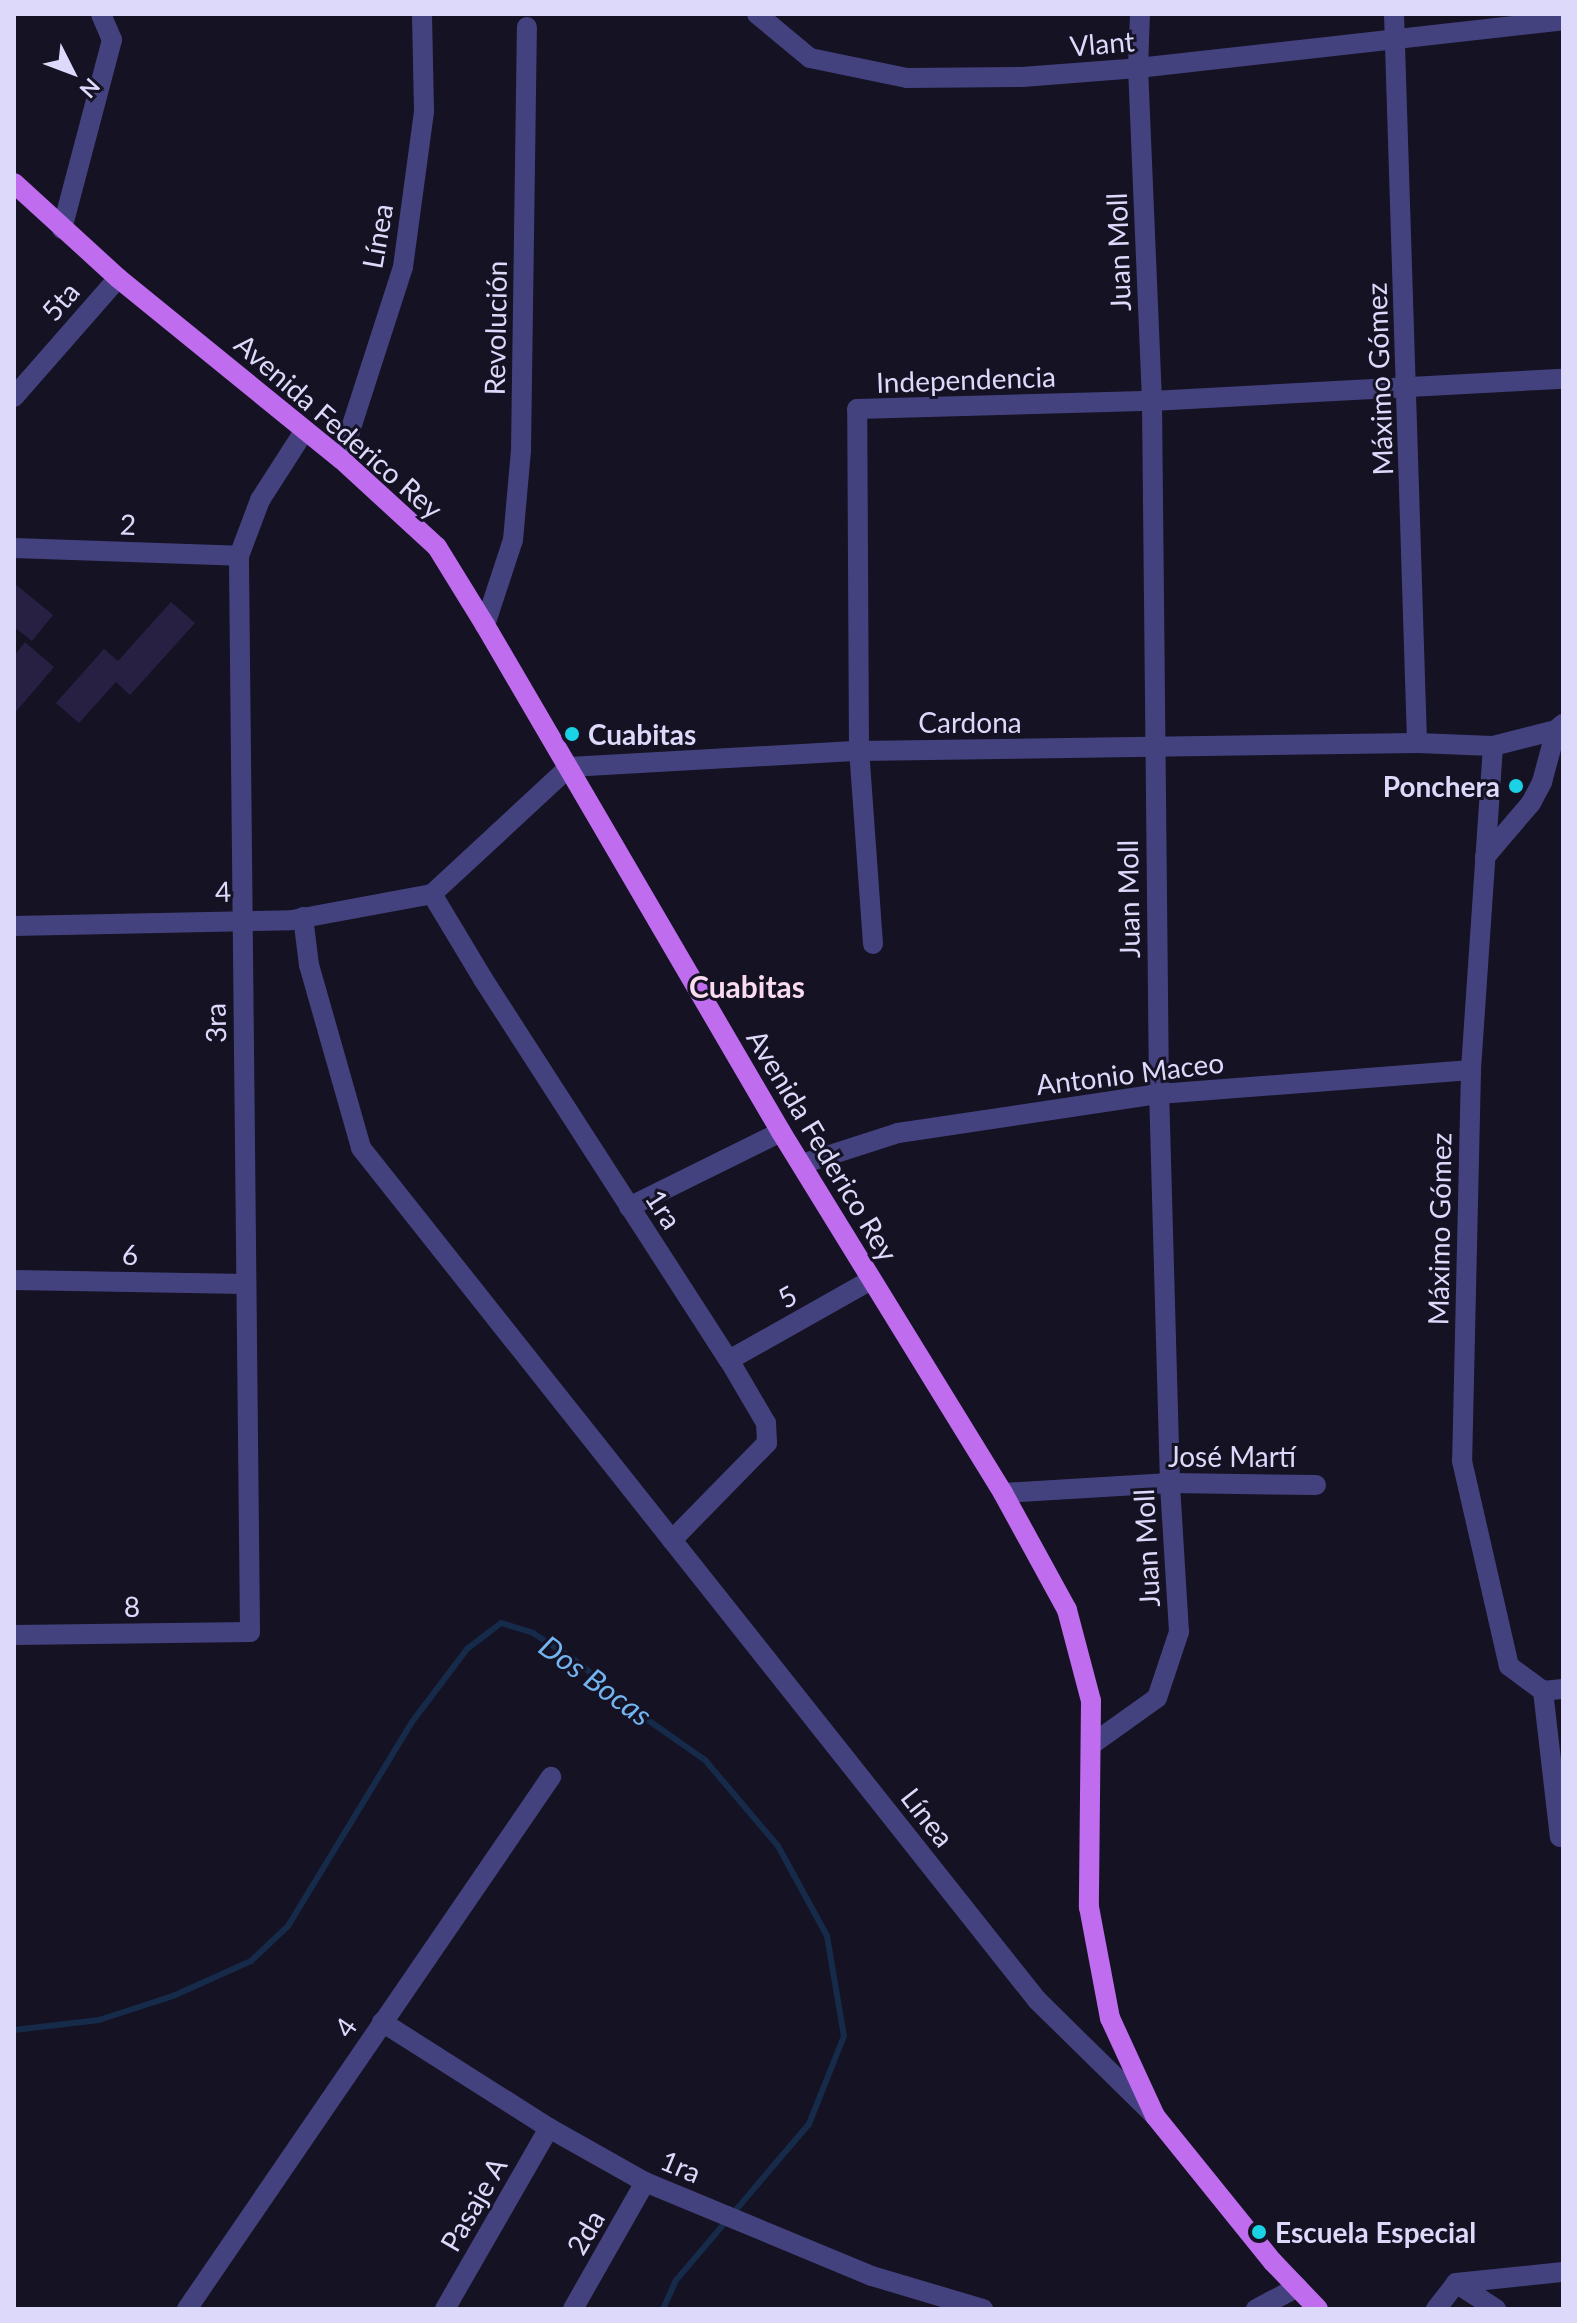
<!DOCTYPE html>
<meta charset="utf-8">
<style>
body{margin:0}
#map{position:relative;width:1577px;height:2323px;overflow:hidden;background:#151224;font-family:Lato,sans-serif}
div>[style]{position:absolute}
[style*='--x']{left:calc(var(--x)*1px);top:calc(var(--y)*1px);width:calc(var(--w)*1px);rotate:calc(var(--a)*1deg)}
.stream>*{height:6px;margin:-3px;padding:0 3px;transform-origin:3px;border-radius:3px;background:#162a4a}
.building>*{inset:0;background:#272043}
.minor>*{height:20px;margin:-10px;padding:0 10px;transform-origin:10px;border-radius:10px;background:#44427e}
.major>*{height:20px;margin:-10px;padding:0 10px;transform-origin:10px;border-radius:10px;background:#bf6cef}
.dots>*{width:22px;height:22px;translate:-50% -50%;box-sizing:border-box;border:4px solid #151224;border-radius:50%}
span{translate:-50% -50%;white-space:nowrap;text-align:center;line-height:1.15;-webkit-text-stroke:6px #151224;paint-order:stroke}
.street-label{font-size:28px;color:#ddd9fb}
.poi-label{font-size:28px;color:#ddd9fb;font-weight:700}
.left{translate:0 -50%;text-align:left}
.right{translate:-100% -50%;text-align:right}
.neighbourhood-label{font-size:30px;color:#fbdbef;font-weight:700}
.water-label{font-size:30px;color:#72b5f0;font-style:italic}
.frame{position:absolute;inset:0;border:16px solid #ddd9fb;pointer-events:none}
.north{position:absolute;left:32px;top:32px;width:80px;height:80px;-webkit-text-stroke:6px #151224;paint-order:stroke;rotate:132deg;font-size:22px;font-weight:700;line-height:32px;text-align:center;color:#ddd9fb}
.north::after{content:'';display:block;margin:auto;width:28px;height:36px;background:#ddd9fb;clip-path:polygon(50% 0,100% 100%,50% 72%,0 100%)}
</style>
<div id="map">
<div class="stream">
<i style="--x:14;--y:2030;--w:86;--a:-6.7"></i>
<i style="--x:99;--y:2020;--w:78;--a:-18"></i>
<i style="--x:173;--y:1996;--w:85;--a:-24.2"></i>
<i style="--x:251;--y:1961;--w:51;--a:-43.4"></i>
<i style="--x:288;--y:1926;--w:239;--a:-58.7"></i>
<i style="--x:412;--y:1722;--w:91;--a:-53"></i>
<i style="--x:467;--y:1649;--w:43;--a:-37.4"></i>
<i style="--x:501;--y:1623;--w:34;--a:17"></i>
<i style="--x:533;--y:1633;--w:51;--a:33.1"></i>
<i style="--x:576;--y:1661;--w:89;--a:39.6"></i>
<i style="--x:645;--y:1718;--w:73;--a:35"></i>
<i style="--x:705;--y:1760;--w:113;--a:49.7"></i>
<i style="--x:778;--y:1846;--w:102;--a:61.4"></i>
<i style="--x:827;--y:1936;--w:101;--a:80.4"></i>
<i style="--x:844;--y:2036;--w:95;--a:111.7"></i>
<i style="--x:809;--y:2124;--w:205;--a:130.4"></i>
<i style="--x:676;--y:2280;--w:32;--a:114"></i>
</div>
<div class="building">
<i style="clip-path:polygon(14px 583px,53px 615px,32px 641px,14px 627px)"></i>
<i style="clip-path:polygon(171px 602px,195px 623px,130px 695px,116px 682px,79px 723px,56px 703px,104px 649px,118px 661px)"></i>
<i style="clip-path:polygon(25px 642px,54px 667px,14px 714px,14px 656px)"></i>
</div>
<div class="minor">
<i style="--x:757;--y:14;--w:69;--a:39.7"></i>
<i style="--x:810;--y:58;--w:99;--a:11.7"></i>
<i style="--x:907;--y:78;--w:115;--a:-0.5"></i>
<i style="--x:1022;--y:77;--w:116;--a:-4.4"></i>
<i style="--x:1138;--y:68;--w:428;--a:-6.4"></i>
<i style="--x:1394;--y:14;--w:729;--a:88.19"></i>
<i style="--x:62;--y:229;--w:196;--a:-75.2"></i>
<i style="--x:112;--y:40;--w:28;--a:-113"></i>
<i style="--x:14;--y:397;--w:158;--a:-48.8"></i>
<i style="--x:341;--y:459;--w:202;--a:-72.1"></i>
<i style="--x:403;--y:267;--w:157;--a:-82.3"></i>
<i style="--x:424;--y:111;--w:97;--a:-91.2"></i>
<i style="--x:14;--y:548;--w:225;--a:2"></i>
<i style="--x:485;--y:625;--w:89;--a:-71.8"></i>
<i style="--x:513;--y:540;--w:90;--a:-84.9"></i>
<i style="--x:521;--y:450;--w:423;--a:-89.2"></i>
<i style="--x:1493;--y:746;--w:325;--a:93.9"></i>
<i style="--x:1471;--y:1070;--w:391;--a:91.3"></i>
<i style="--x:1462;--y:1461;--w:210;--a:77.1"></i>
<i style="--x:1509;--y:1666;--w:42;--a:36.3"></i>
<i style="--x:1485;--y:857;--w:71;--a:-49.6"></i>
<i style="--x:1531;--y:803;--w:24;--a:-62"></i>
<i style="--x:1542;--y:782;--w:54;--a:-74.9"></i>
<i style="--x:1556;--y:730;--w:9;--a:-41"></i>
<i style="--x:432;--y:894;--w:187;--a:-42.8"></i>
<i style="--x:569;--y:767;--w:290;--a:-3.2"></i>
<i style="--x:859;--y:751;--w:558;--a:-0.82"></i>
<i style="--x:1417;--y:743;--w:76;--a:2.3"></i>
<i style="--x:1493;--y:746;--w:65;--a:-14.3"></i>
<i style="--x:432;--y:894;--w:99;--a:59"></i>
<i style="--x:483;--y:979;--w:454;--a:57.2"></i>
<i style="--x:729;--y:1360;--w:73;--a:59.6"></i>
<i style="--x:766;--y:1423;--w:20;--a:87"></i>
<i style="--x:767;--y:1443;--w:136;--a:134.4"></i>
<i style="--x:303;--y:917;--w:48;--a:82.9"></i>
<i style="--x:309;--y:965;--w:190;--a:74.1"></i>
<i style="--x:361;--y:1148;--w:1088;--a:51.57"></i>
<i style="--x:1037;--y:2000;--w:165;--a:44.5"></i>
<i style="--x:14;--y:926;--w:278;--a:-1.2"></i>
<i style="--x:292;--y:920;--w:142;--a:-10.5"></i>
<i style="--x:873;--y:944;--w:194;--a:-94.1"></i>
<i style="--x:859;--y:751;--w:342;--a:-90.3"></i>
<i style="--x:857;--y:409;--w:295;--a:-1.6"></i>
<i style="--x:1152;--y:401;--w:412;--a:-3.1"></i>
<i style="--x:802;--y:1164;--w:101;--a:-17.9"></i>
<i style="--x:898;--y:1133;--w:264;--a:-8.5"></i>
<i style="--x:1159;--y:1094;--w:313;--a:-4.4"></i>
<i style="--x:629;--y:1207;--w:169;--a:-26.3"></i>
<i style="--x:14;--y:1280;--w:232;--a:1"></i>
<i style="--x:729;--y:1360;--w:163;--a:-29.4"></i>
<i style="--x:1003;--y:1493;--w:167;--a:-3.4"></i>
<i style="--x:1170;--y:1483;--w:146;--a:0.8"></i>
<i style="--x:14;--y:1635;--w:236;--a:-0.7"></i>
<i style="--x:250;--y:1632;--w:1076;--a:-90.59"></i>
<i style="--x:239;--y:556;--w:60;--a:-69.4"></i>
<i style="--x:260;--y:500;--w:83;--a:-57.3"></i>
<i style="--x:1543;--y:1691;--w:147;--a:83.4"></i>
<i style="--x:1543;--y:1691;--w:20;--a:-6"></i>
<i style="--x:1091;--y:1745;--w:81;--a:-35.5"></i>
<i style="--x:1157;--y:1698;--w:70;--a:-71.6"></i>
<i style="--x:1179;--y:1632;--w:149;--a:-93.5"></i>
<i style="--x:1170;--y:1483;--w:389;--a:-91.6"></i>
<i style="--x:1159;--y:1094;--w:693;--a:-90.58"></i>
<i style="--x:1152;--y:401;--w:333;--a:-92.4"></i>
<i style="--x:1138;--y:68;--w:54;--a:-87.9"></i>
<i style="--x:382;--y:2022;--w:198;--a:32.4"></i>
<i style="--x:549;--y:2128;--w:110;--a:29.4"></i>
<i style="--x:645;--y:2182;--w:246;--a:22.5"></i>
<i style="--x:872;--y:2276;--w:116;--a:16.6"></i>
<i style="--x:1456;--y:2283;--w:48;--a:33"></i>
<i style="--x:187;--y:2309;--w:645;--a:-55.62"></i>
<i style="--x:445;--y:2309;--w:209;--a:-60.1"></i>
<i style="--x:573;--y:2309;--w:146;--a:-60.4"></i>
<i style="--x:1256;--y:2309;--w:47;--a:-27.6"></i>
<i style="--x:1436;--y:2309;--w:33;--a:-52"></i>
<i style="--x:1456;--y:2283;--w:108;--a:-5.9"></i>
</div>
<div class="major">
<i style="--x:14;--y:183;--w:141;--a:42.4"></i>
<i style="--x:118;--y:278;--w:287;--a:39.1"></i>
<i style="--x:341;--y:459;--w:130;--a:42.5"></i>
<i style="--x:437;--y:547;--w:92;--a:58.4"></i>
<i style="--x:485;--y:625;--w:587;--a:59.72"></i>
<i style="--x:781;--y:1132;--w:424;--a:58.4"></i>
<i style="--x:1003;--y:1493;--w:133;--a:61.3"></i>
<i style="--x:1067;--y:1610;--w:94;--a:75.2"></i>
<i style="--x:1091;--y:1701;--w:206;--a:90.6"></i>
<i style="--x:1089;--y:1907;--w:113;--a:79.3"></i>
<i style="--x:1110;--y:2018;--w:108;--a:65.3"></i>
<i style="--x:1155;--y:2116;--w:188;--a:51.1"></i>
<i style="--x:1273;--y:2262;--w:65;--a:46.2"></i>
</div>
<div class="dots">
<i style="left:572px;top:734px;background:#1ad1e6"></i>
<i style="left:1516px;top:786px;background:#1ad1e6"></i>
<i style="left:1259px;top:2232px;background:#1ad1e6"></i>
</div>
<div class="street-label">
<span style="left:1102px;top:43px;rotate:-5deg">Vlant</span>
<span style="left:377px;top:236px;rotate:-80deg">Línea</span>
<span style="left:1118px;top:252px;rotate:-92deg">Juan Moll</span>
<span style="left:60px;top:301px;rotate:-49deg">5ta</span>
<span style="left:495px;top:328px;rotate:-89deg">Revolución</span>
<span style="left:966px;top:379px;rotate:-2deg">Independencia</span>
<span style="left:1379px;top:379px;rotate:-92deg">Máximo Gómez</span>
<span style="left:339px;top:426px;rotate:41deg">Avenida Federico Rey</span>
<span style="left:128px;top:524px;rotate:2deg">2</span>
<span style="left:970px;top:722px">Cardona</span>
<span style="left:223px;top:891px;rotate:-2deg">4</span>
<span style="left:1128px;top:899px;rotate:-91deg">Juan Moll</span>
<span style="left:215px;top:1023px;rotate:-91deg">3ra</span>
<span style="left:1130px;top:1073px;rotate:-7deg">Antonio Maceo</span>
<span style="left:823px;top:1145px;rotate:59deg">Avenida Federico Rey</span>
<span style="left:664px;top:1209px;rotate:57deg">1ra</span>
<span style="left:1439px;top:1229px;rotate:-89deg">Máximo Gómez</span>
<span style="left:130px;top:1254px;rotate:1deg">6</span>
<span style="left:787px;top:1296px;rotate:-29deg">5</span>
<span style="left:1232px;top:1456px">José Martí</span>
<span style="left:1146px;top:1548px;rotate:-93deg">Juan Moll</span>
<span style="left:132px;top:1606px;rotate:-1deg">8</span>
<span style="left:928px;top:1817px;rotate:52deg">Línea</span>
<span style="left:345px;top:2027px;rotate:-56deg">4</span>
<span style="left:681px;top:2166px;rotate:23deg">1ra</span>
<span style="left:473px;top:2204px;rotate:-60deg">Pasaje A</span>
<span style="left:585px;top:2232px;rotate:-60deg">2da</span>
</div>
<div class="poi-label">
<span class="left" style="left:588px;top:734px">Cuabitas</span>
<span class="right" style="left:1500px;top:786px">Ponchera</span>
<span class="left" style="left:1275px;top:2232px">Escuela Especial</span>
</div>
<div class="neighbourhood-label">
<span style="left:747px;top:986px">Cuabitas</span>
</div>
<div class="water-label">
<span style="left:596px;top:1680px;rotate:36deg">Dos Bocas</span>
</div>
<div class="frame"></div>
<div class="north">N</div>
</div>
